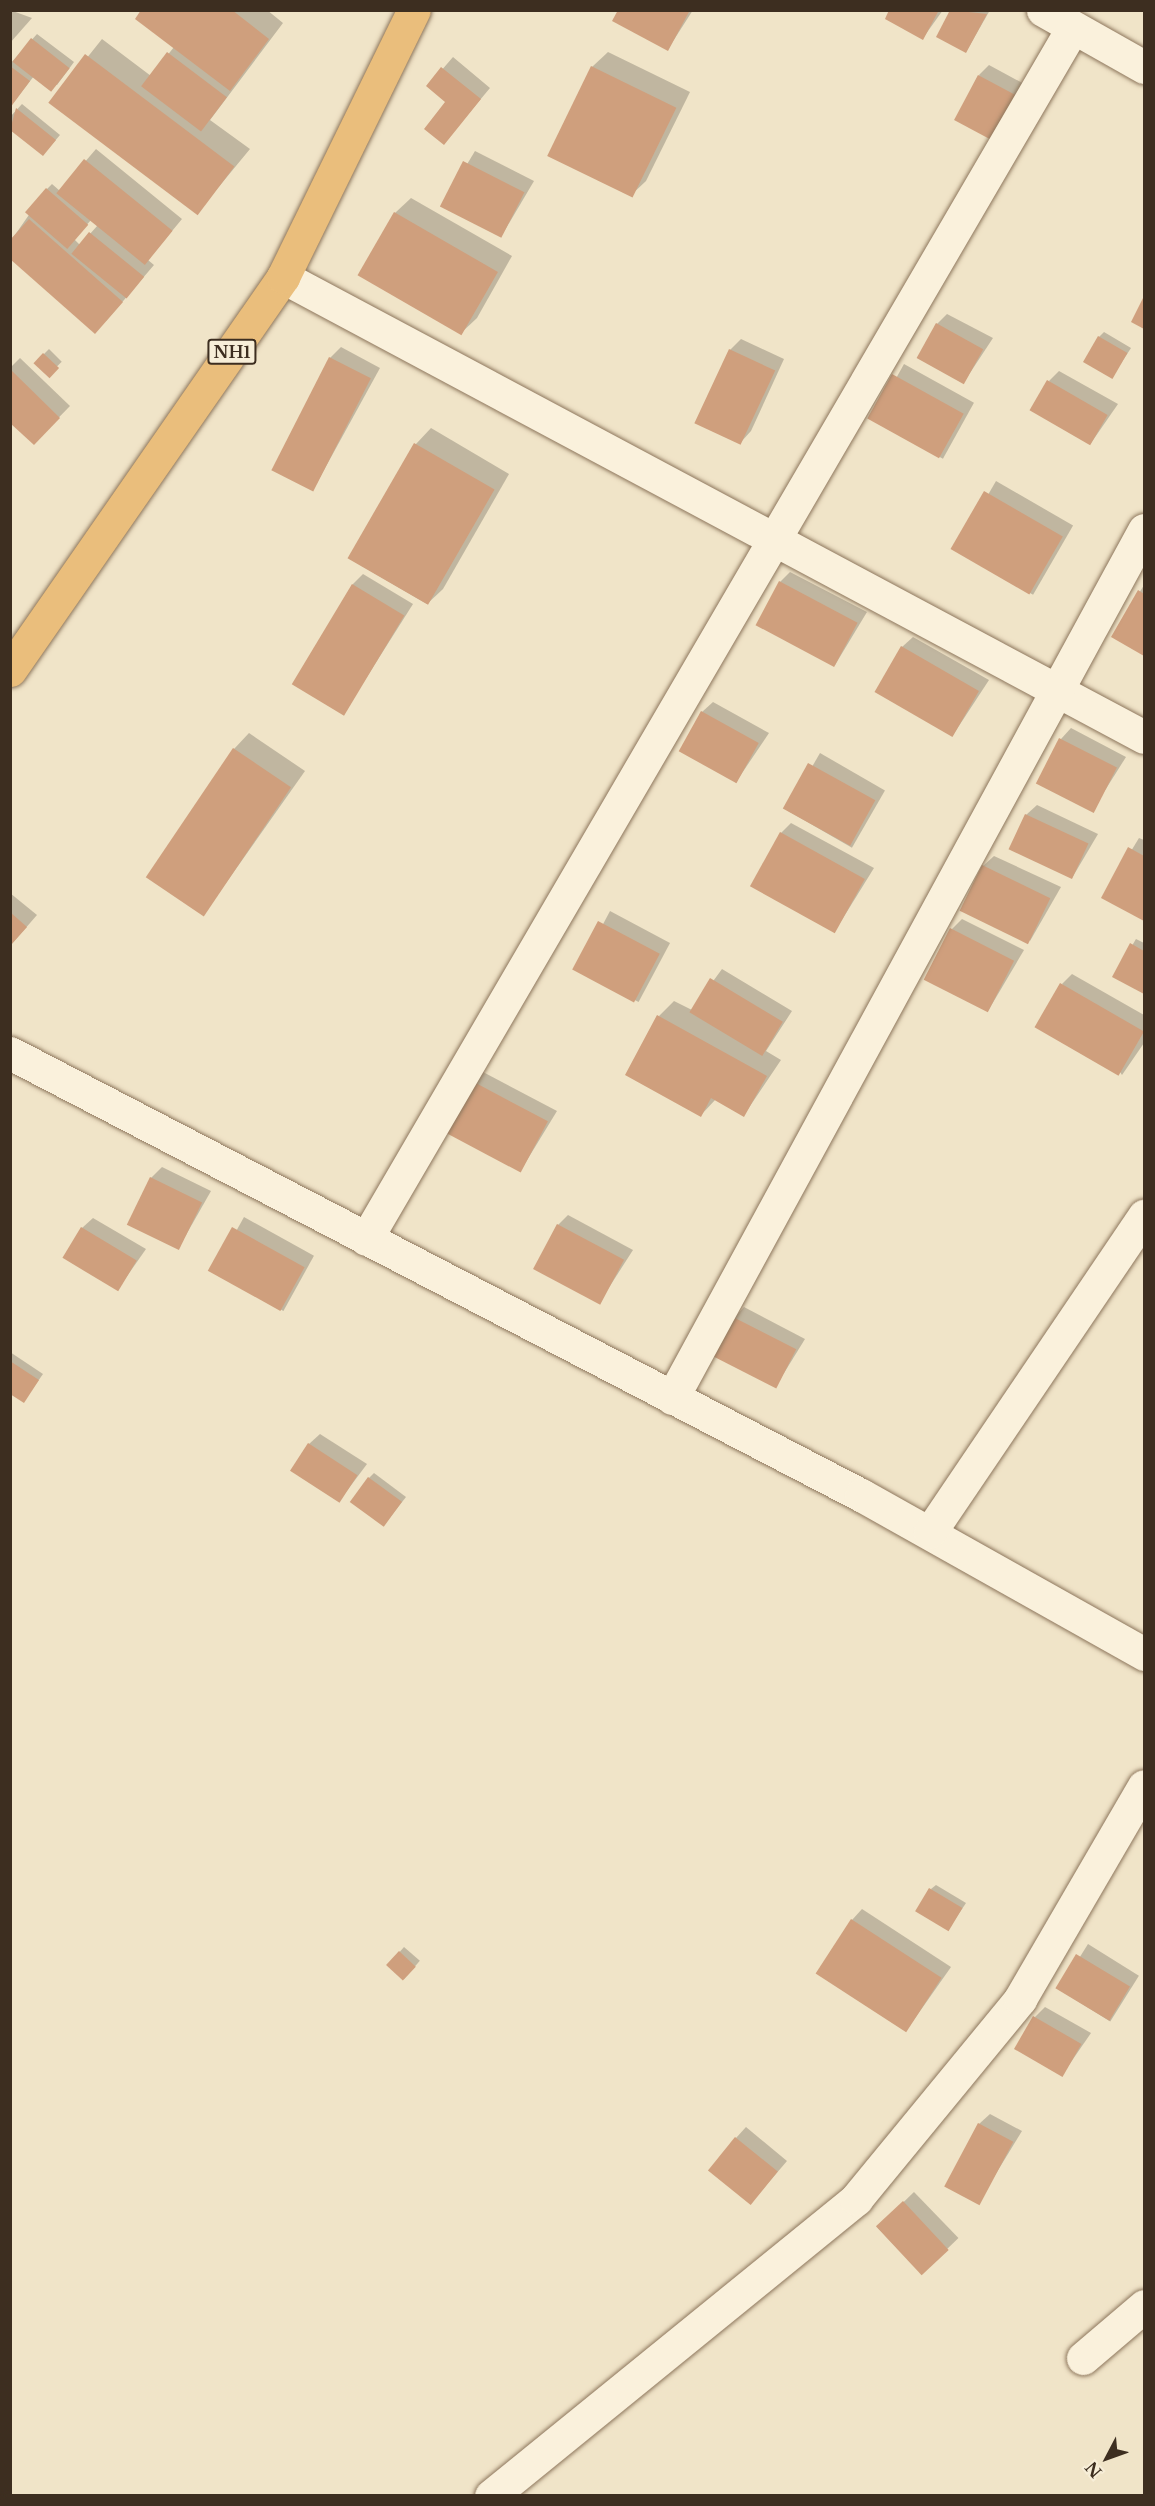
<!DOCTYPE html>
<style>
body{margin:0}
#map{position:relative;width:1155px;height:2506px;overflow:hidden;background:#f0e4c8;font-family:"Libre Baskerville",serif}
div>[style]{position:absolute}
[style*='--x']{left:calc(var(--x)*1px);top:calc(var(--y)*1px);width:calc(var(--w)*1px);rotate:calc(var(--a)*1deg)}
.shadow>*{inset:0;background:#0003;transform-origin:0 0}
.building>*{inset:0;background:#cf9f7d;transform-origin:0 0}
.roads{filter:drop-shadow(0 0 2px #8d765c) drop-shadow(0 0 2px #8d765c)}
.minor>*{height:33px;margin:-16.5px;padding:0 16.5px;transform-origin:16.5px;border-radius:16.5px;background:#faf1dc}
.trunk>*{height:33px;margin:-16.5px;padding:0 16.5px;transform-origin:16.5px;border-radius:16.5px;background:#eabe7c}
span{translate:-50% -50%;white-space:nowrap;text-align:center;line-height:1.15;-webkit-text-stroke:4.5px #f7eed8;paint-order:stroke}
.shield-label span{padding:2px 4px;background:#f7eed8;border:2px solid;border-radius:4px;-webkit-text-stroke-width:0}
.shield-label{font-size:16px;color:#3d2e20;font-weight:700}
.frame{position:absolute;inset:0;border:12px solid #3d2e20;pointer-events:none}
.north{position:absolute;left:1077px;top:2428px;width:60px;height:60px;-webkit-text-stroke:4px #f7eed8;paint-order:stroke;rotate:229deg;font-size:16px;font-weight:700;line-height:24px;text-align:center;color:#3d2e20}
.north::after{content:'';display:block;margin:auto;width:21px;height:27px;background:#3d2e20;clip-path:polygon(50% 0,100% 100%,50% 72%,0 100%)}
</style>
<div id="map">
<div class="shadow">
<i style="clip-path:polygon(10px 10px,32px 18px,10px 43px)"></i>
<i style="clip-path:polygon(143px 10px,267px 10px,283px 23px,210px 120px,250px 149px,198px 212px,51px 103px,102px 39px,151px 76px,174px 47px)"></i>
<i style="clip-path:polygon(620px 10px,693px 10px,668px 49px)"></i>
<i style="clip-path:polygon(891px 10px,943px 10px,923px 38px)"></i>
<i style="clip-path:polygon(951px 10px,990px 10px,966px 52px)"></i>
<i style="clip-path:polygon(37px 34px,74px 62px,57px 85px,34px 76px,10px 107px,10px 64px)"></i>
<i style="clip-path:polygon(608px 52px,690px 92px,646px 181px,630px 196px,592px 67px)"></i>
<i style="clip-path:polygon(453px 57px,490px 88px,444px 143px,447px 102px,428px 86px)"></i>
<i style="clip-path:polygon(989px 65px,1026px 85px,1003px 128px,979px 75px)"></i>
<i style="clip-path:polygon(22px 104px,60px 135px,48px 149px,10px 128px,10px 117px)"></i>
<i style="clip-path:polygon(evenodd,96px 149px,182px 219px,148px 260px,154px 265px,106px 321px,10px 242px,47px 189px,52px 184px,60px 191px,96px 149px,91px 220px,98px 225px,80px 245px,74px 239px,91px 220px)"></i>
<i style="clip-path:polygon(475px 151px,534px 181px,502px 235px,442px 206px)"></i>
<i style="clip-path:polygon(411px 198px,512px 256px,477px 318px,461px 333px,395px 213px)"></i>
<i style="clip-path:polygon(947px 314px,993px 338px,964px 382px,937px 324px)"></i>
<i style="clip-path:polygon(1104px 332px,1131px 348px,1112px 377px,1099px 337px)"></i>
<i style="clip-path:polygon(741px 339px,784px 359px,751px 431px,741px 442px,730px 350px)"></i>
<i style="clip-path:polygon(341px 347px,380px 368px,313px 490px,330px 358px)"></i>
<i style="left:49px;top:349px;width:18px;height:20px;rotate:45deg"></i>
<i style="clip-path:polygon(20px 358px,70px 406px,34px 443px,10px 421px,10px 368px)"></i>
<i style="left:904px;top:364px;width:80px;height:64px;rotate:29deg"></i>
<i style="clip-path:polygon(1059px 371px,1118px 404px,1091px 443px,1049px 381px)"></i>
<i style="clip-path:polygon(431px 428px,509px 474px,443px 589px,427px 604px,350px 559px,416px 444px)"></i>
<i style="left:996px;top:481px;width:89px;height:80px;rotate:30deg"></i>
<i style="clip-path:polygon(790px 572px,867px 612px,835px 665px,780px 582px)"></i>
<i style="clip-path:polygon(363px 574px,413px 604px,344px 713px,353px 584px)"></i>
<i style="clip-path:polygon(1144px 585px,1144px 654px,1113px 636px)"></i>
<i style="clip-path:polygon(913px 637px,989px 680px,953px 735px,902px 647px)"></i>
<i style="clip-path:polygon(713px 702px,769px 733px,736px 782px,702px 712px)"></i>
<i style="clip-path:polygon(1071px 728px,1126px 757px,1092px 811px,1061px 739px)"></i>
<i style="clip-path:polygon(249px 733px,305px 771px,204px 914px,234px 749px)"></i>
<i style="left:820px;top:753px;width:75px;height:66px;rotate:30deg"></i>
<i style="clip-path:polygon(1037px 805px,1098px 834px,1072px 878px,1026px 815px)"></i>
<i style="clip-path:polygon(791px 823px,874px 868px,835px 931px,781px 833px)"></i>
<i style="clip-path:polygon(1139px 838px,1144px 840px,1144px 919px,1103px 897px)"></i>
<i style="clip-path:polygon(994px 856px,1061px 887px,1030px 941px,983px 866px)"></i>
<i style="clip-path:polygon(10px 893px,37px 915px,10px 946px)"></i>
<i style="left:610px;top:911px;width:68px;height:67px;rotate:28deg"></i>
<i style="clip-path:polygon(962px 919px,1024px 950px,988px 1011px,952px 929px)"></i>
<i style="clip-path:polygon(1136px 939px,1144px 943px,1144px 993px,1114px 976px)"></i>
<i style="clip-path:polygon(722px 969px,792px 1011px,766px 1051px,781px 1060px,744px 1115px,716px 1099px,701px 1115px,659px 1016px,674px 1001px,692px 1010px)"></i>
<i style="clip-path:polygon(1072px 974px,1144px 1015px,1144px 1043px,1122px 1075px,1062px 984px)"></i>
<i style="clip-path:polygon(483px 1072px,557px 1111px,521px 1170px,473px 1082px)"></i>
<i style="clip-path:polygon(162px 1167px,211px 1191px,178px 1249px,151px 1178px)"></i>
<i style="clip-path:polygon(568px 1215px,633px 1250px,599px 1303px,558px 1225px)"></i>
<i style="left:244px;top:1217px;width:80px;height:63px;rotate:29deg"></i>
<i style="clip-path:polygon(93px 1218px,146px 1249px,118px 1289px,82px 1228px)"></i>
<i style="clip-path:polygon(744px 1307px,805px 1339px,776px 1386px,734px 1318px)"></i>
<i style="clip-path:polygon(10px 1352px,43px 1374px,24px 1401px,10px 1392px)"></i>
<i style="clip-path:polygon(320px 1434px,367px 1464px,340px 1500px,309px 1444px)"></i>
<i style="clip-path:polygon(374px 1473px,406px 1497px,384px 1525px,369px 1478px)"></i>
<i style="clip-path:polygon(936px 1885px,966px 1903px,948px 1930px,931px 1889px)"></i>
<i style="clip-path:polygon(862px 1909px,951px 1967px,906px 2031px,852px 1920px)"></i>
<i style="left:1088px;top:1944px;width:60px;height:54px;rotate:32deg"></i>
<i style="left:404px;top:1947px;width:21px;height:24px;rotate:41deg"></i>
<i style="clip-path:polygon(1045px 2007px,1091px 2033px,1062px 2075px,1035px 2017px)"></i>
<i style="clip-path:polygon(990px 2114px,1022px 2131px,978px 2203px,979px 2124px)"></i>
<i style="clip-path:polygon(746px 2127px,787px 2161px,751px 2203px,736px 2138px)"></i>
<i style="left:914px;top:2192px;width:64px;height:51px;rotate:46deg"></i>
</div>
<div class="building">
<i style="clip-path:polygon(141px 10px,232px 10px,269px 39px,230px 91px,135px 19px)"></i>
<i style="clip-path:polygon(618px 10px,690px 10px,668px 51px,612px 21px)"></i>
<i style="clip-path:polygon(889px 10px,939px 10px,923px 40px,885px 19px)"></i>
<i style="clip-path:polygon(950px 10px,987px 14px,966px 53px,936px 37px)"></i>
<i style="left:31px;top:38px;width:49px;height:30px;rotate:38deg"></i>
<i style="left:167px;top:52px;width:75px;height:43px;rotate:37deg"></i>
<i style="left:85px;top:54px;width:187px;height:61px;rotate:37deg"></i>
<i style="clip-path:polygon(10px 66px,30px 81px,10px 108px)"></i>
<i style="left:591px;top:66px;width:95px;height:100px;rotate:26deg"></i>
<i style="clip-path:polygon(441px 67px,481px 99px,444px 145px,424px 129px,445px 102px,426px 86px)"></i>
<i style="left:978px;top:75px;width:44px;height:51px;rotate:28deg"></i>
<i style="clip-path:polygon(16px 108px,56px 140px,43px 156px,10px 130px)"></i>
<i style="left:84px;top:159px;width:114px;height:44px;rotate:39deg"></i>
<i style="left:463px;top:161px;width:69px;height:51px;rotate:27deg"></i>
<i style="left:46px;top:188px;width:56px;height:32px;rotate:41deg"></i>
<i style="left:394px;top:212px;width:120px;height:73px;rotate:30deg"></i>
<i style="clip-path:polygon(29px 219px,123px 302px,95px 334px,10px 259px,10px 240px)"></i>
<i style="left:89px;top:232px;width:71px;height:28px;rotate:39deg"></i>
<i style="clip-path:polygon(1144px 296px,1144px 329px,1131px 322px)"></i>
<i style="left:936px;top:323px;width:54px;height:40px;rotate:29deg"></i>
<i style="left:1098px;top:336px;width:34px;height:30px;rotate:30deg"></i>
<i style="left:729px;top:349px;width:51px;height:82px;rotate:25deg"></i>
<i style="left:43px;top:353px;width:22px;height:14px;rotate:43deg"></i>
<i style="left:329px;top:357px;width:47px;height:127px;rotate:27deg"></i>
<i style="clip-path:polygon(10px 369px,60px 418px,34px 445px,10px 423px)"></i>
<i style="left:892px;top:374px;width:82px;height:51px;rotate:29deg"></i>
<i style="left:1047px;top:380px;width:70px;height:35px;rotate:30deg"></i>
<i style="left:414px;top:443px;width:93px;height:133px;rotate:30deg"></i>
<i style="left:984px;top:491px;width:91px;height:67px;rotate:30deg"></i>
<i style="left:779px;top:581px;width:89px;height:50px;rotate:28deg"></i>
<i style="left:352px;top:584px;width:61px;height:117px;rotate:31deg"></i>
<i style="clip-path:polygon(1138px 590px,1144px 594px,1144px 656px,1111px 637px)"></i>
<i style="left:901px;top:646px;width:90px;height:53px;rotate:30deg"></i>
<i style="left:701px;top:711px;width:66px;height:46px;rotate:29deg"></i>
<i style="left:1059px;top:738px;width:65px;height:51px;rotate:27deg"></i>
<i style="left:233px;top:748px;width:70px;height:156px;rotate:34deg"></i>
<i style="left:808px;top:763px;width:77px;height:52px;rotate:29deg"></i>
<i style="left:1025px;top:814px;width:70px;height:39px;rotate:25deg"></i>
<i style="left:780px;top:832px;width:97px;height:62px;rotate:29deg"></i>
<i style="clip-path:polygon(1128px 847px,1144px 856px,1144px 921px,1101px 898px)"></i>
<i style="left:982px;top:865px;width:76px;height:51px;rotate:26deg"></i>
<i style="clip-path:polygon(10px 912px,27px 927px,10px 946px)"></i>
<i style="left:598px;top:921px;width:70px;height:55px;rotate:28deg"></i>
<i style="left:950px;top:928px;width:72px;height:58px;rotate:27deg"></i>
<i style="clip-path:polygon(1130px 943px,1144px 951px,1144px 994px,1112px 977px)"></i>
<i style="left:710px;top:978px;width:85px;height:40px;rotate:31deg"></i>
<i style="left:1060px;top:983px;width:97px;height:51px;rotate:30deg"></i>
<i style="clip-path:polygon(657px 1015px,767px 1076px,744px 1117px,711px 1098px,701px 1117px,625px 1075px)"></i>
<i style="left:472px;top:1081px;width:86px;height:58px;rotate:28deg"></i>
<i style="left:150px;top:1177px;width:58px;height:53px;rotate:26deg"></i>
<i style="left:557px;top:1224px;width:76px;height:51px;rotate:28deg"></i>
<i style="left:81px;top:1227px;width:65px;height:36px;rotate:31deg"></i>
<i style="left:232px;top:1227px;width:83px;height:50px;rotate:29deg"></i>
<i style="left:733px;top:1317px;width:71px;height:44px;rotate:27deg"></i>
<i style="clip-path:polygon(10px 1361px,39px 1380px,24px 1403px,10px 1394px)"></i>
<i style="left:308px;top:1443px;width:59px;height:33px;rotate:33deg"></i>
<i style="left:368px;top:1477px;width:42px;height:31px;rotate:36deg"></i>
<i style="left:929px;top:1888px;width:39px;height:27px;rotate:31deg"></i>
<i style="left:851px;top:1919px;width:108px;height:65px;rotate:33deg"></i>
<i style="left:399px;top:1951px;width:23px;height:19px;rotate:43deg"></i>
<i style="left:1076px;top:1954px;width:63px;height:40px;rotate:31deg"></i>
<i style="left:1033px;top:2016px;width:56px;height:38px;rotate:30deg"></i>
<i style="left:978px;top:2123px;width:40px;height:72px;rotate:28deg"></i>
<i style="left:735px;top:2137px;width:55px;height:43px;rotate:39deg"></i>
<i style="left:903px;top:2201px;width:67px;height:37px;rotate:47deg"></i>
</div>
<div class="roads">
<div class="minor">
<i style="--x:1043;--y:10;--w:116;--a:29.4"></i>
<i style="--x:283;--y:277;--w:976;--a:28.11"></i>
<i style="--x:10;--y:1053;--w:959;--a:27.45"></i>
<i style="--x:861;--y:1495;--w:325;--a:29.3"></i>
<i style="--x:366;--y:1239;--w:1401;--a:-59.74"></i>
<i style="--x:672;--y:1398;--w:988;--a:-61.46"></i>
<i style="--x:930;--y:1532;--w:382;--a:-55.9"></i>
<i style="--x:1083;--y:2358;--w:80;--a:-40.4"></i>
<i style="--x:491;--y:2496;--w:471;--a:-39.1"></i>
<i style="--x:856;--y:2199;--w:259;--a:-50.6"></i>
<i style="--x:1020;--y:1999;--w:246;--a:-59.8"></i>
</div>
<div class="trunk">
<i style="--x:10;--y:670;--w:479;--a:-55.2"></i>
<i style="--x:283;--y:277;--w:297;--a:-63.9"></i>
</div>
</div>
<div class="shield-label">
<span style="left:232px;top:352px">NH1</span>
</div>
<div class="frame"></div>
<div class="north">N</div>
</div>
